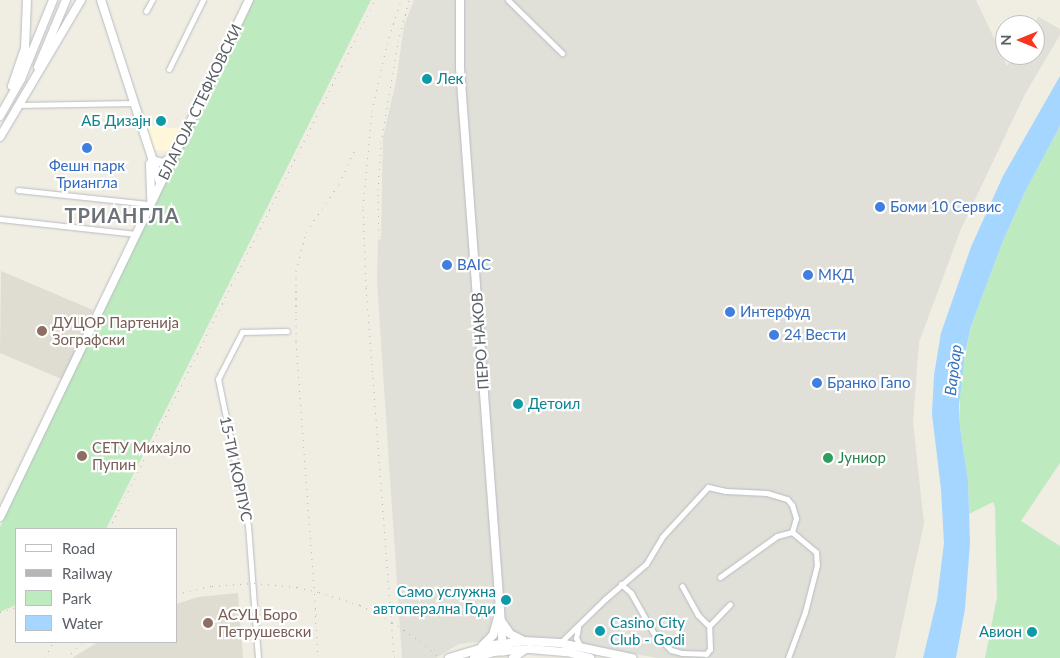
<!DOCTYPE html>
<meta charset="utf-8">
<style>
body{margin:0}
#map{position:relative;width:1060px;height:658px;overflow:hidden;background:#f0ede3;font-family:Lato,sans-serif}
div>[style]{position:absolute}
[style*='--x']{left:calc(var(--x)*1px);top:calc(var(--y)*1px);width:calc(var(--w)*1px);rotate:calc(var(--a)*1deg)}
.commercial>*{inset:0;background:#fff7d9}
.industrial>*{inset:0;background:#e0dfd8}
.education>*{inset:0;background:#dfdcd2}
.green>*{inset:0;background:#beeabf}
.water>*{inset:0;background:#a4d6ff}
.roads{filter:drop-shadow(0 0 1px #b8bcc1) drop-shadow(0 0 1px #b8bcc1)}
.street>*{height:5px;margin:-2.5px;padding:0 2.5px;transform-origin:2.5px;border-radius:2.5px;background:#fff}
.secondary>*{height:8px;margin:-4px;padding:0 4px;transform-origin:4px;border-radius:4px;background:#fff}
.rail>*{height:1px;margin-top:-0.5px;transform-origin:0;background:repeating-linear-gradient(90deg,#b5b6b7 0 1px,transparent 0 7px)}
.dots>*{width:14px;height:14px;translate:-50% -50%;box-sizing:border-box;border:2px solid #fff;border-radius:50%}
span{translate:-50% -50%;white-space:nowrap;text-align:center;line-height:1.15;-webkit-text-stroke:4.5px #fff;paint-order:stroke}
.culture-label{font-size:15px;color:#0d838f}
.left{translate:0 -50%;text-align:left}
.right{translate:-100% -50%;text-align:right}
.street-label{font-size:15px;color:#5b6066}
.shop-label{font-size:15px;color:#366cbe}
.education-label{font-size:15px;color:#785e54}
.leisure-label{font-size:15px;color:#27864d}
.water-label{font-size:16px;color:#3775bb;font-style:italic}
.district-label{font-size:20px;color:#6c7278;font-weight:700;letter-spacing:1px}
.legend{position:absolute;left:15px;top:528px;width:162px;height:115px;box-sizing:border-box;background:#fff;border:1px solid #bdbfc2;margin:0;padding:6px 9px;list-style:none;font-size:15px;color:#5b6066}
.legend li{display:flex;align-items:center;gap:10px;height:25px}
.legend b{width:25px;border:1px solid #bdbfc2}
.north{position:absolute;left:995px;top:15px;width:50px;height:50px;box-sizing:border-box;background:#fff;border:1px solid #bdbfc2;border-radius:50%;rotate:270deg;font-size:14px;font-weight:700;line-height:20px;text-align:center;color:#5b6066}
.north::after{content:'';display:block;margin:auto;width:18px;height:22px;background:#f93520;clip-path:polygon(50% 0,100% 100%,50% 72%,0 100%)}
</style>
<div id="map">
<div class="commercial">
<i style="clip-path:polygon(147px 125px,183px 129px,172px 151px,152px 150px)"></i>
</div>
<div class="industrial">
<i style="clip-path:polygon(414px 0,976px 0,1007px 66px,1015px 55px,1035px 55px,1034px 25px,1038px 17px,1060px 29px,1060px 35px,1025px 94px,961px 229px,919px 342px,913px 423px,924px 523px,895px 658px,657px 658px,582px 644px,522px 637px,459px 644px,436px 658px,402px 658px,377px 281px,378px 240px,381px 239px,383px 137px,396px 82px,404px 26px)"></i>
</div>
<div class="education">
<i style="clip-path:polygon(1px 271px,93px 310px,64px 380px,0 353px)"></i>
<i style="clip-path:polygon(238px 593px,243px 658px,72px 658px,98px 642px,176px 642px,176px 604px,198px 597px)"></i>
</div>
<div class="green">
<i style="clip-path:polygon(250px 0,371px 0,106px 529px,16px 529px,16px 605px,0 612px,0 527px)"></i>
<i style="clip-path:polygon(1060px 126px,1060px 463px,1021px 521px,1060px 546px,1060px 658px,985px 658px,997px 597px,995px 507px,993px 502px,969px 514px,968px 480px,960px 427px,960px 383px,971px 326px,1003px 241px,1024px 194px)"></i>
</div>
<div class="water">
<i style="clip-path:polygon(1060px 76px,1060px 126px,1024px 194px,1003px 241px,971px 326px,965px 354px,959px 405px,960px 427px,968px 480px,970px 543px,965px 609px,956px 658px,923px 658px,937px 600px,944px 543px,941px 489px,932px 414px,934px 375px,941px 333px,971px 247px,1003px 176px)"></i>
</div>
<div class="roads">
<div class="street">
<i style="--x:508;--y:0;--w:76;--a:44.5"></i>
<i style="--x:146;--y:11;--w:13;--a:-61"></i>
<i style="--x:169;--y:69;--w:77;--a:-63.8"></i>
<i style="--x:20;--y:105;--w:113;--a:-1"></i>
<i style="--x:18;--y:190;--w:133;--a:6.1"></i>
<i style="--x:0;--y:219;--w:137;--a:6.3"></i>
<i style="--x:720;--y:577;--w:70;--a:-35.7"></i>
<i style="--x:777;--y:536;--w:16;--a:-15"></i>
<i style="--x:621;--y:584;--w:13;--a:42"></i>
<i style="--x:631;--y:593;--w:45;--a:60.6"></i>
<i style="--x:653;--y:632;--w:25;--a:45"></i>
<i style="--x:671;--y:650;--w:11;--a:15"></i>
<i style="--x:682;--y:653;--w:24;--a:2"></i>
<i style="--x:706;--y:654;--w:6;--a:-51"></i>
<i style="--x:710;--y:649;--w:23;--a:-92"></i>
<i style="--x:709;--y:626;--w:16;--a:-135"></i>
<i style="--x:698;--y:615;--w:33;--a:-119"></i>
<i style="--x:709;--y:626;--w:30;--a:-46"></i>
<i style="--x:578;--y:628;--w:10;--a:101"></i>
<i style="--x:576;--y:638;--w:10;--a:61"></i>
<i style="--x:560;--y:643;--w:63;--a:-44.4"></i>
<i style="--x:605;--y:599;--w:54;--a:-40.5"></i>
<i style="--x:646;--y:564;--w:31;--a:-59"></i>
<i style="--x:662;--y:537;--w:68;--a:-47.4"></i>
<i style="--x:708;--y:487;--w:18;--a:13"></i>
<i style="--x:726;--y:491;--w:41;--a:2.8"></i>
<i style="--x:767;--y:493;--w:21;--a:17"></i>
<i style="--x:787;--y:499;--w:8;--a:50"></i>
<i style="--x:792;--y:505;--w:14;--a:73"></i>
<i style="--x:796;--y:518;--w:15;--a:106"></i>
<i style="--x:792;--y:532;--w:31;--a:40"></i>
<i style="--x:816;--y:552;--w:13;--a:86"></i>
<i style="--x:817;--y:565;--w:49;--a:104.3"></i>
<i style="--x:805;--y:612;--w:49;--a:110.3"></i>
<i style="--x:258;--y:658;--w:132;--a:-94.3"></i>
<i style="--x:248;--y:526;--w:150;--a:-101.5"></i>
<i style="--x:218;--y:379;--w:53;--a:-62.9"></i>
<i style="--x:242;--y:332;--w:45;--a:-1.3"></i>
</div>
<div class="secondary">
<i style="--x:101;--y:0;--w:192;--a:72.1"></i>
<i style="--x:460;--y:0;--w:68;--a:90"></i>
<i style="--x:460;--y:68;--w:585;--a:85.78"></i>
<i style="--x:38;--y:67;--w:73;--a:-67.3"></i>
<i style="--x:12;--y:86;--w:39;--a:-71"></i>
<i style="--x:25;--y:49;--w:49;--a:-87.7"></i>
<i style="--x:0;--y:116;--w:43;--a:-60.4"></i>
<i style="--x:21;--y:79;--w:85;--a:-67.9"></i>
<i style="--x:0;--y:137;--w:159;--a:-59.4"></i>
<i style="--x:152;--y:160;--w:11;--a:15"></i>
<i style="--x:163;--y:163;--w:11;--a:-34"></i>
<i style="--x:150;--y:164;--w:36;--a:88"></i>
<i style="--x:0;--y:517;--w:574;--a:-64.28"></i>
<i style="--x:502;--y:622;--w:14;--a:56"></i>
<i style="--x:510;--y:634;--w:13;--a:27"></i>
<i style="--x:482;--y:646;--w:16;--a:-45"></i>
<i style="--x:493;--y:635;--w:18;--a:-74"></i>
<i style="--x:449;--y:658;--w:46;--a:-16.5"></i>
<i style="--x:493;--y:645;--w:31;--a:-7"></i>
<i style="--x:524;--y:641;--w:36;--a:3"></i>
<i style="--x:560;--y:643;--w:74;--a:11.8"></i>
<i style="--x:474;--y:658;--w:21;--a:-17"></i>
<i style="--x:494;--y:652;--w:36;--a:-5"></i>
<i style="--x:530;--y:649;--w:37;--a:5"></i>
<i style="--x:567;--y:652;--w:24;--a:15"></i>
<i style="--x:513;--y:658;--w:14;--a:-36"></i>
</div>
</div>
<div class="rail">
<i style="--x:379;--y:237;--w:47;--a:-91.2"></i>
<i style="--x:378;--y:190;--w:47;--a:-86.3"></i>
<i style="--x:381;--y:143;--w:102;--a:-80.4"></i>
<i style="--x:398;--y:42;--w:43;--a:-75.3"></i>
<i style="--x:109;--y:529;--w:592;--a:-63.31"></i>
<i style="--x:176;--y:594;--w:37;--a:-13"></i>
<i style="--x:212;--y:586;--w:42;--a:-4.1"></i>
<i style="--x:254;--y:583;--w:43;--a:5.3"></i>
<i style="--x:297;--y:587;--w:23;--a:13"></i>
<i style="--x:319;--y:592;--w:43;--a:17.6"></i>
<i style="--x:360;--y:605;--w:36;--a:28"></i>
<i style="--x:392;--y:622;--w:34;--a:34"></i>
<i style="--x:420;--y:641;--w:26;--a:40"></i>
<i style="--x:315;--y:609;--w:49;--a:86.5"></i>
<i style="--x:0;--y:612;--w:17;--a:-17"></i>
<i style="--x:316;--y:615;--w:275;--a:-94.2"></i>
<i style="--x:296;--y:341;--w:70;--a:-90"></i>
<i style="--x:296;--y:271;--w:40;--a:-75.6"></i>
<i style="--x:306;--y:232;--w:58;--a:-55.5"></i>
<i style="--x:339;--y:184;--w:41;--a:-65.3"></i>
<i style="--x:45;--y:658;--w:18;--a:-63"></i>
<i style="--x:66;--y:658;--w:24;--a:-42"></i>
<i style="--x:394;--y:658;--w:372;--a:-94.3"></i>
<i style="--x:366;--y:287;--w:80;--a:-92.1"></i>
<i style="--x:363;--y:207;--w:96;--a:-84.6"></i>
<i style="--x:372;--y:111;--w:69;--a:-77.4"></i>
<i style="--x:387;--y:44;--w:46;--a:-72.3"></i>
</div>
<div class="dots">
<i style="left:427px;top:79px;background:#0f9aa8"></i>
<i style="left:161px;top:121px;background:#0f9aa8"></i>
<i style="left:87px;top:148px;background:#3f7fe0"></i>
<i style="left:880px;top:207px;background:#3f7fe0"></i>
<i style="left:447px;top:265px;background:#3f7fe0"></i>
<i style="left:808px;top:275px;background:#3f7fe0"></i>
<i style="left:730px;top:312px;background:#3f7fe0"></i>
<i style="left:42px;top:331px;background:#8d6e63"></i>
<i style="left:774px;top:335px;background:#3f7fe0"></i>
<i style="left:817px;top:383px;background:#3f7fe0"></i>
<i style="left:518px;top:404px;background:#0f9aa8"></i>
<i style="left:82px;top:456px;background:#8d6e63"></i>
<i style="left:828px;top:458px;background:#2e9e5b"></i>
<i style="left:506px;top:600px;background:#0f9aa8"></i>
<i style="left:208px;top:623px;background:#8d6e63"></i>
<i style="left:600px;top:631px;background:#0f9aa8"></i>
<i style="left:1032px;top:632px;background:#0f9aa8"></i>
</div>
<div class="culture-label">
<span class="left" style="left:437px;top:79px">Лек</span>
<span class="right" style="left:151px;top:121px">АБ Дизајн</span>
<span class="left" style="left:528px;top:404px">Детоил</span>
<span class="right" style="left:496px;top:600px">Само услужна<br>автоперална Годи</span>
<span class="left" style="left:610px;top:631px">Casino City<br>Club - Godi</span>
<span class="right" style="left:1022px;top:632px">Авион</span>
</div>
<div class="street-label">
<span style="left:200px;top:102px;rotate:-64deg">БЛАГОЈА СТЕФКОВСКИ</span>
<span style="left:480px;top:341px;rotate:-94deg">ПЕРО НАКОВ</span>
<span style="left:236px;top:469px;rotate:78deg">15-ТИ КОРПУС</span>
</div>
<div class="shop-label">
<span style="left:87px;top:174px">Фешн парк<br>Триангла</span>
<span class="left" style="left:890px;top:207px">Боми 10 Сервис</span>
<span class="left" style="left:457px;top:265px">BAIC</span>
<span class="left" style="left:818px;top:275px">МКД</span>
<span class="left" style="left:740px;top:312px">Интерфуд</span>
<span class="left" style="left:784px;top:335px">24 Вести</span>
<span class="left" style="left:827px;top:383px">Бранко Гапо</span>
</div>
<div class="education-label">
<span class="left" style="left:52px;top:331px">ДУЦОР Партенија<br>Зографски</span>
<span class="left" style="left:92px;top:456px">СЕТУ Михајло<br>Пупин</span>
<span class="left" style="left:218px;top:623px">АСУЦ Боро<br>Петрушевски</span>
</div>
<div class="leisure-label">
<span class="left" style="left:838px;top:458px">Јуниор</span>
</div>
<div class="water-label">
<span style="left:953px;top:370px;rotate:-83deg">Вардар</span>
</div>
<div class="district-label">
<span style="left:122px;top:215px">ТРИАНГЛА</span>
</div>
<ul class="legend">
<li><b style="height:6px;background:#fff"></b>Road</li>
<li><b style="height:6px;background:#b5b6b7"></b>Railway</li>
<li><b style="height:14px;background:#beeabf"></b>Park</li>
<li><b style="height:14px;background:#a4d6ff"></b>Water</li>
</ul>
<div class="north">N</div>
</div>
